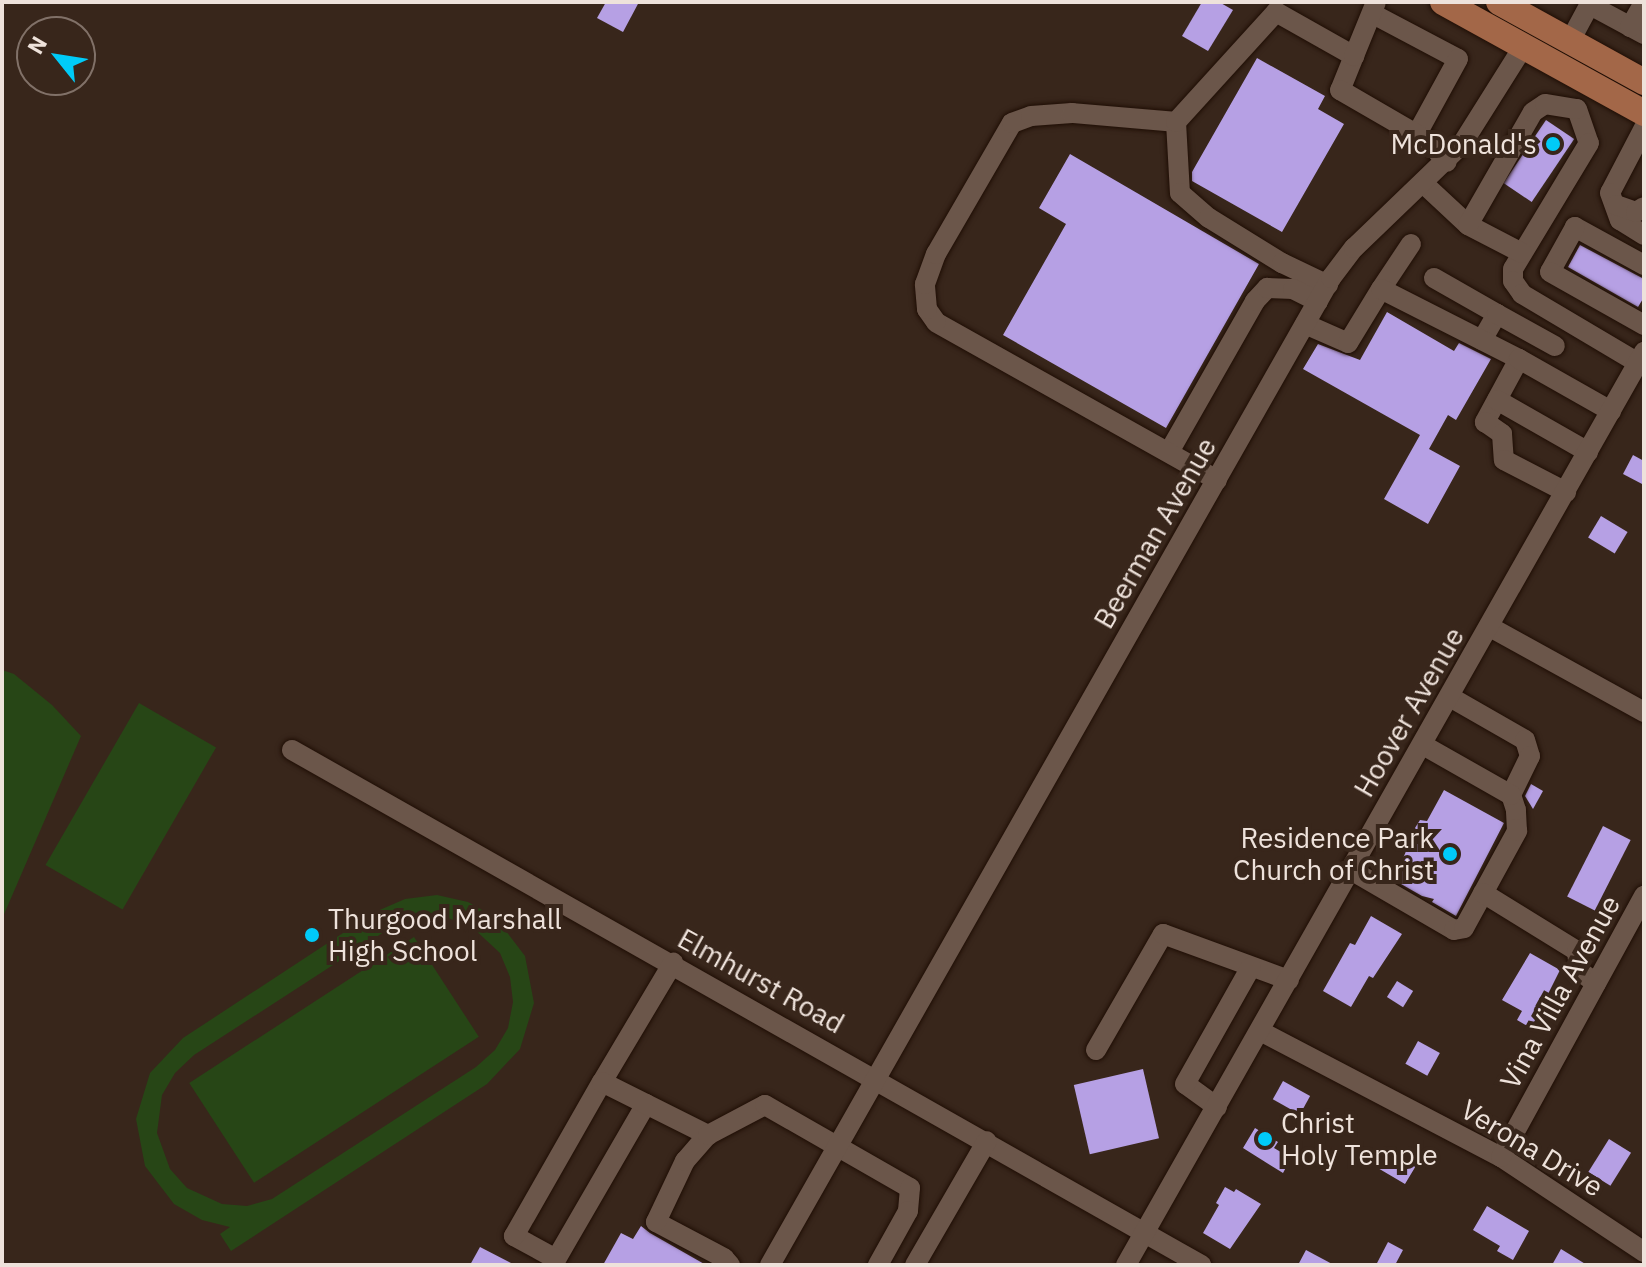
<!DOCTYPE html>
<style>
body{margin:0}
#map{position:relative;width:1646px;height:1267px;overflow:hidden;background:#38261b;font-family:"IBM Plex Sans",sans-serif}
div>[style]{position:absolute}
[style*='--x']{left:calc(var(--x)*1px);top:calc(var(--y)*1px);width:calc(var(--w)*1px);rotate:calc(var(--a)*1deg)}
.green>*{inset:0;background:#274616;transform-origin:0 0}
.building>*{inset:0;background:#b6a0e4;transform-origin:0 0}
.roads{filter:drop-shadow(0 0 2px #1f0e05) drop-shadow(0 0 2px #1f0e05)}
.minor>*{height:20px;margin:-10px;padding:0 10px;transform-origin:10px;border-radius:10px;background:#6b564a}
.major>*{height:26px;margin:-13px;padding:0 13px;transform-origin:13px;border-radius:13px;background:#a36748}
.dots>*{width:22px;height:22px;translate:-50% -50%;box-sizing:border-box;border:4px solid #38261b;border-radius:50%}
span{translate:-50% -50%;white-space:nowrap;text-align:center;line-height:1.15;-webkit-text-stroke:8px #38261b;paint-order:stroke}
.poi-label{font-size:28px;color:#eee2db}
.right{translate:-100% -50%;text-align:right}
.left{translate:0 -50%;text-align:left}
.street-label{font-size:28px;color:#eee2db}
.frame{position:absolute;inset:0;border:4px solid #eee2db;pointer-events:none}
.north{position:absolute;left:16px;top:16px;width:80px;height:80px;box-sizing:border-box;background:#38261b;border:2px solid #817168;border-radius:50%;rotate:300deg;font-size:22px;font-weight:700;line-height:32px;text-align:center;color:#eee2db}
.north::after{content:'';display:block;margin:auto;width:28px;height:36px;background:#00cbf8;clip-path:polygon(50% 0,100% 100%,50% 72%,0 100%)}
</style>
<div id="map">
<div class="green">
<i style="clip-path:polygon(2px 670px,14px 674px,52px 705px,81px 736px,2px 919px)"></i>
<i style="left:139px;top:703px;width:89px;height:187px;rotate:30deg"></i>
<i style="clip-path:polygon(evenodd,437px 895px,468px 902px,496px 918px,525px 956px,534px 1003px,520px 1049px,487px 1084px,231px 1251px,220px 1234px,230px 1227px,202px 1220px,174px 1204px,145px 1166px,136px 1119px,150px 1073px,183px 1038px,375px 912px,405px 899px,437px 895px,423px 917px,448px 918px,472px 927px,500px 953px,510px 977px,513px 1002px,508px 1028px,495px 1050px,476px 1067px,272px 1199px,247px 1206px,222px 1204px,187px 1188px,170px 1169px,157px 1133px,162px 1095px,175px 1073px,194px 1055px,387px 930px,423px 917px)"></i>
<i style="left:414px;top:937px;width:119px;height:268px;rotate:57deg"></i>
</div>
<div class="building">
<i style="clip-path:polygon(606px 2px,639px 2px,623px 32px,597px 18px)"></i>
<i style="clip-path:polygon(1202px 2px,1219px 2px,1233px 10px,1208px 51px,1182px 36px)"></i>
<i style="clip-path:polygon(1257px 58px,1325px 96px,1318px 109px,1344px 124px,1282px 232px,1192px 181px,1192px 172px)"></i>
<i style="left:1546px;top:120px;width:34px;height:76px;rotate:34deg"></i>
<i style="clip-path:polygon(1070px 154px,1259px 264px,1166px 428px,1003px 335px,1066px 224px,1039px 208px)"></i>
<i style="clip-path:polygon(1580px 245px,1644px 279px,1644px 297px,1638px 307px,1568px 267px)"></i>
<i style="clip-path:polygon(1387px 312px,1454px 351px,1459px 343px,1491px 359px,1456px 420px,1448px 415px,1429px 449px,1460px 466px,1428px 524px,1384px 499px,1420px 435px,1303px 369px,1318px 344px,1360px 360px)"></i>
<i style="clip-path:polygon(1633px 455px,1644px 461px,1644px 485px,1623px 474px)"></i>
<i style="left:1601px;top:516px;width:31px;height:25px;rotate:31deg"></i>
<i style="clip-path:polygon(1531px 784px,1543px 791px,1533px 809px,1525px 796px)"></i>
<i style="clip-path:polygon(1444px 790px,1504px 823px,1456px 916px,1432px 902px,1434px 899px,1422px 896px,1394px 880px,1409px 844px,1428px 844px,1415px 828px,1420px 820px,1427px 821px)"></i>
<i style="left:1603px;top:826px;width:31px;height:79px;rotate:27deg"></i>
<i style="clip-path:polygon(1371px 916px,1402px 934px,1373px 978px,1369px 976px,1351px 1007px,1323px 991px,1350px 943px,1355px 945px)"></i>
<i style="clip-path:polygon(1530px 953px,1560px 970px,1531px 1028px,1517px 1020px,1522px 1011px,1502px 1000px)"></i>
<i style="left:1397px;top:981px;width:19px;height:19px;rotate:32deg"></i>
<i style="left:1418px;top:1041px;width:25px;height:26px;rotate:29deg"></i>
<i style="left:1143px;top:1069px;width:71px;height:71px;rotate:77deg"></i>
<i style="left:1283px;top:1081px;width:31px;height:21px;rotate:29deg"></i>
<i style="clip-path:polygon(1255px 1128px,1278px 1142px,1274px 1148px,1291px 1158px,1283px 1173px,1243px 1148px)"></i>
<i style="left:1609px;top:1139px;width:26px;height:39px;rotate:32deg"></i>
<i style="clip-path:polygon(1379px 1150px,1394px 1159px,1398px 1153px,1417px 1164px,1405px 1184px,1371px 1164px)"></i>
<i style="clip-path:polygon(1225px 1187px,1234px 1192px,1236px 1189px,1261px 1204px,1230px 1249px,1203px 1233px,1219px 1205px,1216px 1203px)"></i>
<i style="clip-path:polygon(1487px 1206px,1529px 1231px,1513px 1260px,1497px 1251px,1500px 1246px,1473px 1230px)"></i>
<i style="clip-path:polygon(641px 1226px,650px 1233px,706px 1265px,603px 1265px,621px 1233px,633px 1239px)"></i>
<i style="clip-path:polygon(1388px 1242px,1403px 1250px,1395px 1265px,1376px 1265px)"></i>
<i style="clip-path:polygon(480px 1247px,515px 1265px,470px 1265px)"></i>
<i style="clip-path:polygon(1561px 1249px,1587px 1265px,1552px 1265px)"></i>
<i style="clip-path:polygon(1306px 1250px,1334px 1265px,1298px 1265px)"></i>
</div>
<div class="roads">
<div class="minor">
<i style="--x:1590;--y:5;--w:61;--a:28.2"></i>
<i style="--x:1373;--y:14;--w:96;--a:27.9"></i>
<i style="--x:1458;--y:59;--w:85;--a:118.7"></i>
<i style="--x:1630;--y:27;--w:28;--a:-60"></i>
<i style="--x:1570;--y:41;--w:44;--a:-61.7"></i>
<i style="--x:1354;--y:56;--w:37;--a:112"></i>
<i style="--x:1340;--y:90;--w:102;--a:30.1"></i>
<i style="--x:1428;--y:141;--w:28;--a:48"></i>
<i style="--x:1577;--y:109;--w:36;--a:71"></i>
<i style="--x:1589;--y:143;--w:147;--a:121.1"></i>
<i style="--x:1513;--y:269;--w:12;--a:90"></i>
<i style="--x:1513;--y:281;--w:16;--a:55"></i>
<i style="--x:1522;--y:294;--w:135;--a:30.7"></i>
<i style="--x:1176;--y:122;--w:71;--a:86.8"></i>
<i style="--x:1180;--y:193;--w:38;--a:41"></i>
<i style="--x:1209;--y:218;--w:86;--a:31.7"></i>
<i style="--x:1282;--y:263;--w:51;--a:25.6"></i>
<i style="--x:1644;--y:128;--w:73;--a:117.6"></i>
<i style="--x:1610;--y:193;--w:29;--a:70"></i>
<i style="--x:1620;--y:220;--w:28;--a:32"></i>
<i style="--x:1424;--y:184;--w:60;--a:43"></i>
<i style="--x:1468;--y:225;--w:61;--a:27.4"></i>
<i style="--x:1616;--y:205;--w:21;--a:19"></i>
<i style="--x:1636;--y:212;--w:9;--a:-32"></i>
<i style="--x:1468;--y:225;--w:130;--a:-60.1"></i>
<i style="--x:1533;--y:112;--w:14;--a:-34"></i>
<i style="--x:1545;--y:104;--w:32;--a:9"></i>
<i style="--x:1644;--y:265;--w:79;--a:-151.2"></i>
<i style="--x:1575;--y:227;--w:51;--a:119.1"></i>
<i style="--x:1550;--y:272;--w:108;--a:29.4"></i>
<i style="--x:1434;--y:278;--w:73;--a:29.7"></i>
<i style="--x:1497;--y:314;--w:30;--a:120"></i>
<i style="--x:1381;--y:289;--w:54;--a:-56.3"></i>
<i style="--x:1497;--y:314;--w:66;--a:28.9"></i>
<i style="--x:1305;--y:324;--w:47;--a:23.8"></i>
<i style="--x:1348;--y:343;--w:63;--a:-58.6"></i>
<i style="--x:1381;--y:289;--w:155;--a:26.9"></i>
<i style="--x:1519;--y:359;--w:72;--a:118.4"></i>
<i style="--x:1485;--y:422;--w:21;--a:35"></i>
<i style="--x:1502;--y:434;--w:26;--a:86"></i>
<i style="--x:1504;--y:460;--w:70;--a:27.3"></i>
<i style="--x:1519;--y:359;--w:106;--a:29.5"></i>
<i style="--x:1497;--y:400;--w:105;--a:29.7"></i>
<i style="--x:1169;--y:452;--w:174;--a:-60.3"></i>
<i style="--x:1255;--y:301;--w:18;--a:-47"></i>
<i style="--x:1267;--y:288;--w:26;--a:2"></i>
<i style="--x:1293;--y:289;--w:28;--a:27"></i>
<i style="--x:1217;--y:480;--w:322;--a:-150.7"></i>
<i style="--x:936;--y:322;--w:16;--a:-125"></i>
<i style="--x:927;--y:309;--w:25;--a:-95"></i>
<i style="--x:925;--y:284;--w:32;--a:-70"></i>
<i style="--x:936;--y:254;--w:151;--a:-59.9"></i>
<i style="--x:1012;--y:123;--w:20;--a:-20"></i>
<i style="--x:1031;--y:116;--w:41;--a:-4.2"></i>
<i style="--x:1072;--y:113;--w:104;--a:4.9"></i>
<i style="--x:1176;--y:122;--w:149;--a:-47.7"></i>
<i style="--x:1276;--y:12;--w:90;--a:29.4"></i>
<i style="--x:1354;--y:56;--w:58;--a:-67.8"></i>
<i style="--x:1490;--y:627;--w:176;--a:28.9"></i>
<i style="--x:1450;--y:697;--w:86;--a:29.8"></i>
<i style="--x:1525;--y:740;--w:17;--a:73"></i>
<i style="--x:1530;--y:756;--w:43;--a:116"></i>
<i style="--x:292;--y:750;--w:1045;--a:29.53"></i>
<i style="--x:1351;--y:870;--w:119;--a:30.2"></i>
<i style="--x:1454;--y:930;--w:10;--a:-11"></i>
<i style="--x:1464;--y:928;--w:111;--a:-61.3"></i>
<i style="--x:1517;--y:831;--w:21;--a:-93"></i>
<i style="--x:1516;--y:810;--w:16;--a:-108"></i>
<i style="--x:1511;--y:795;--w:101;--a:-150.4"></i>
<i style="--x:1483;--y:893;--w:110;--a:31.7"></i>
<i style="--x:1577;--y:951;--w:20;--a:84"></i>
<i style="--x:1579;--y:971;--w:21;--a:35"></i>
<i style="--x:1260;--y:1031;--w:272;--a:27.6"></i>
<i style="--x:1501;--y:1157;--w:172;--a:33.6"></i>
<i style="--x:1096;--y:1050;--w:134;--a:-60"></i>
<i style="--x:1163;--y:934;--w:134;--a:20.1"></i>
<i style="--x:602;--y:1082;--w:139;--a:-59.2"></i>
<i style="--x:646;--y:1104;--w:179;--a:120.1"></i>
<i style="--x:556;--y:1259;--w:48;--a:-151.3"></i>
<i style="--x:514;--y:1236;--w:177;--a:-60.3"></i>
<i style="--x:602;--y:1082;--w:119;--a:26.6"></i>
<i style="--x:1217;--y:1107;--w:39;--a:-144"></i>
<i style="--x:1185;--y:1084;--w:134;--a:-60.6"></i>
<i style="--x:1501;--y:1157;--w:298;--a:-61.3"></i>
<i style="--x:730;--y:1265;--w:9;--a:-131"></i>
<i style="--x:724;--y:1258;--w:77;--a:-152.1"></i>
<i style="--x:656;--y:1222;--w:68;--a:-64.6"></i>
<i style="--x:685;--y:1161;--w:35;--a:-49"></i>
<i style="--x:708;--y:1135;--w:64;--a:-27.8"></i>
<i style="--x:765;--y:1105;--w:167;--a:29.8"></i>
<i style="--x:910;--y:1188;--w:23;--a:95"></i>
<i style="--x:908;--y:1211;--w:62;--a:119.1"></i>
<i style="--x:770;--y:1265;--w:1135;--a:-60.39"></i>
<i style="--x:1331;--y:278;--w:38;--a:-53"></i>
<i style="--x:1354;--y:248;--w:150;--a:-43.9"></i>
<i style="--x:1462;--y:144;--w:115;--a:-57.8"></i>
<i style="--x:915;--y:1265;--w:143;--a:-59.9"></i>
<i style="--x:1126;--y:1265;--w:1050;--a:-60.43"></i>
</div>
<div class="major">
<i style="--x:1443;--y:2;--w:230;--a:28.9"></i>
<i style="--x:1499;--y:2;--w:166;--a:28.9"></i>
</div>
</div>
<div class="dots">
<i style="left:1553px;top:144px;background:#00cbf8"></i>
<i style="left:1450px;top:854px;background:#00cbf8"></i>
<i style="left:312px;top:935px;background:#00cbf8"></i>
<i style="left:1265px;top:1139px;background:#00cbf8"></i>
</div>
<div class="poi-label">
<span class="right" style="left:1537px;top:144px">McDonald's</span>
<span class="right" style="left:1434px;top:854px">Residence Park<br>Church of Christ</span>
<span class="left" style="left:328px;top:935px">Thurgood Marshall<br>High School</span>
<span class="left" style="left:1281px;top:1139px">Christ<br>Holy Temple</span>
</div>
<div class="street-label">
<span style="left:1155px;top:533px;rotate:-60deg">Beerman Avenue</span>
<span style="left:1409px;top:712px;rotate:-60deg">Hoover Avenue</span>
<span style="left:761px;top:981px;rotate:29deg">Elmhurst Road</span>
<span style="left:1560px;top:992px;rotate:-61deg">Vina Villa Avenue</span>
<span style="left:1532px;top:1148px;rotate:31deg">Verona Drive</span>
</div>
<div class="frame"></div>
<div class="north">N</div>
</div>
